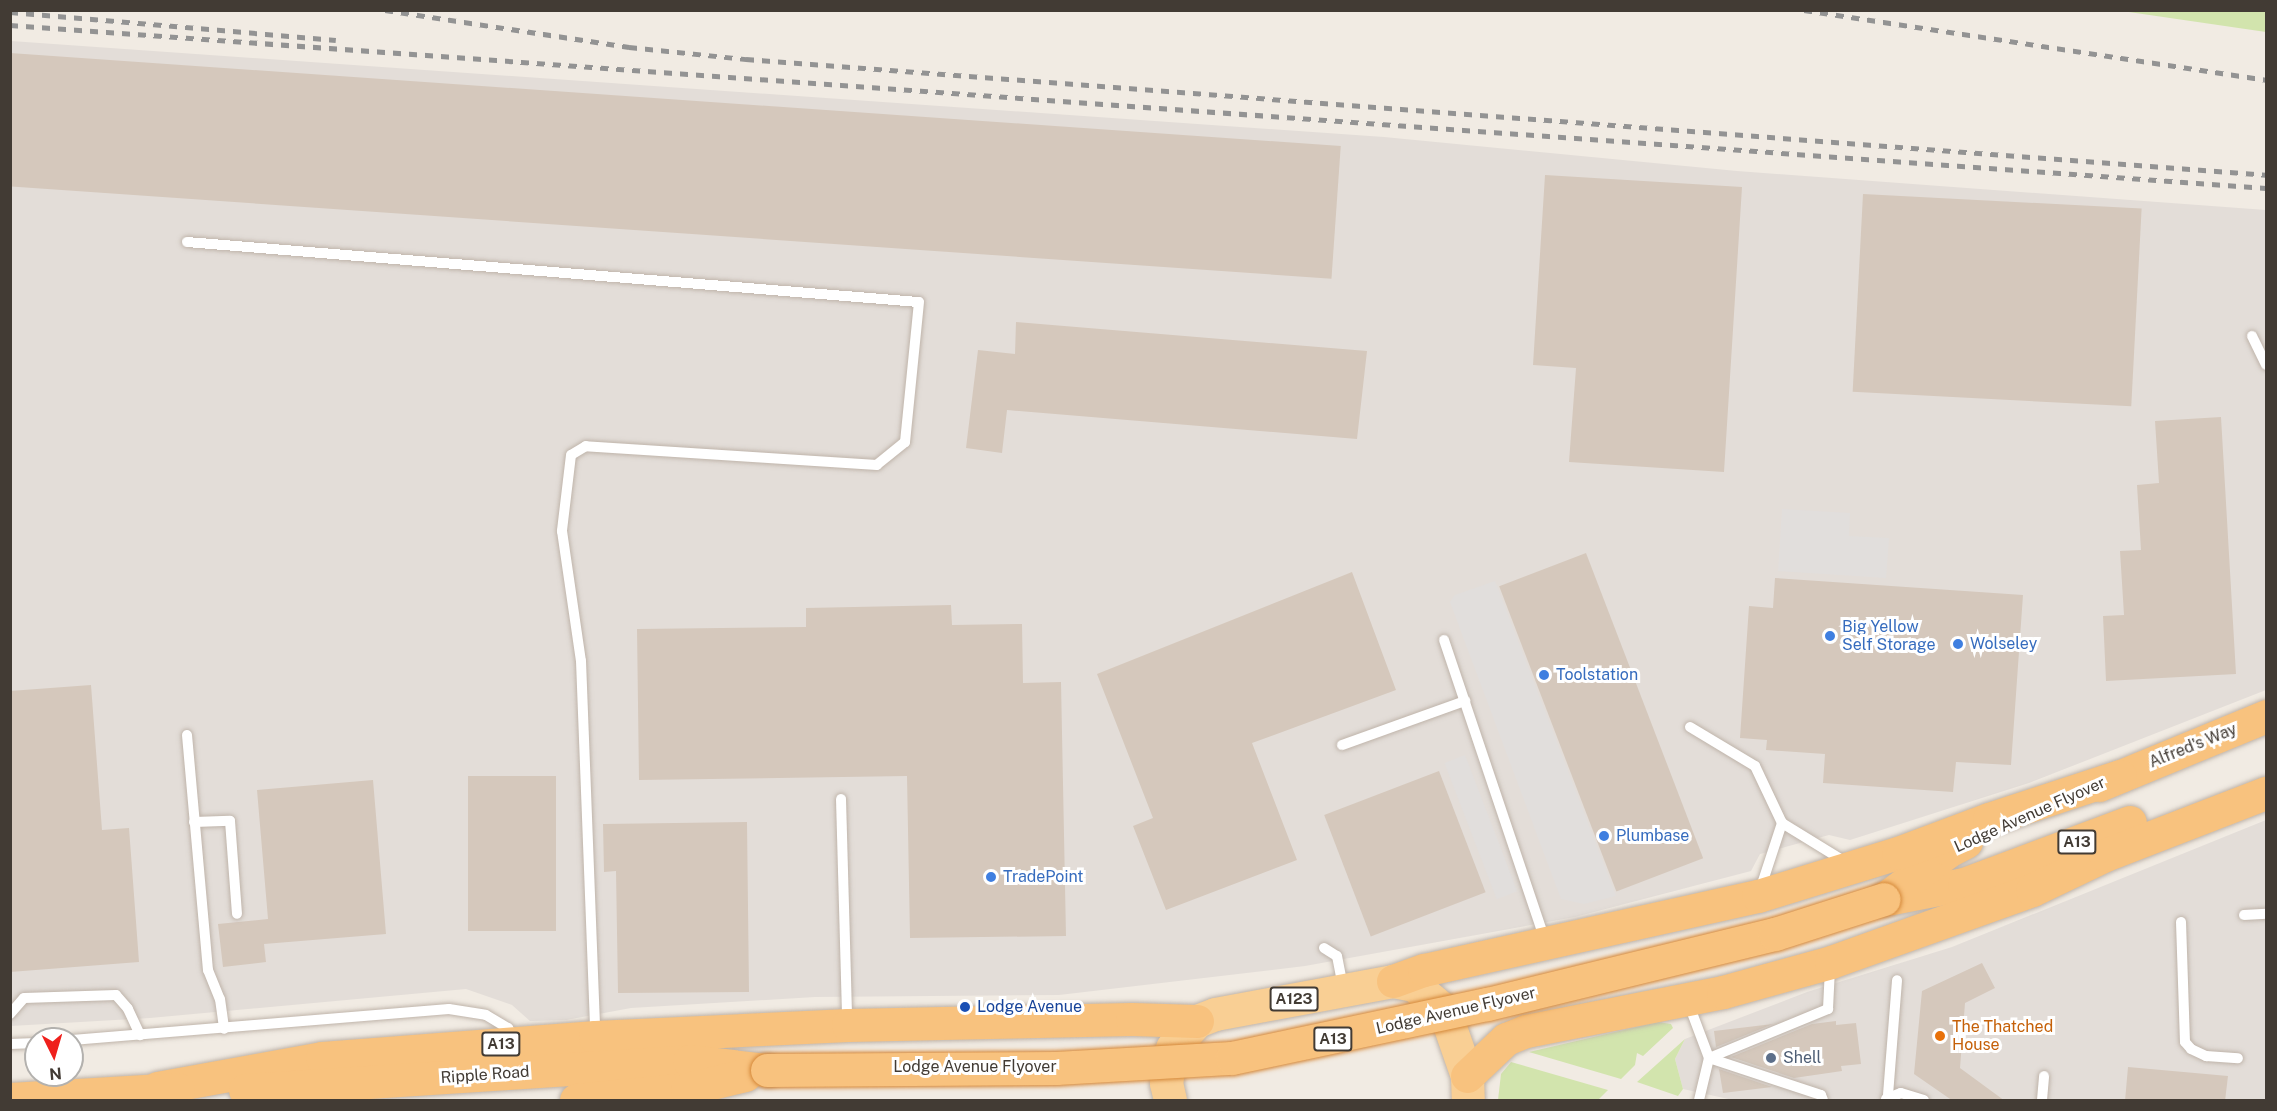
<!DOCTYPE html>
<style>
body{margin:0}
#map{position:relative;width:2277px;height:1111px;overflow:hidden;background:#f1ebe3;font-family:"Public Sans",sans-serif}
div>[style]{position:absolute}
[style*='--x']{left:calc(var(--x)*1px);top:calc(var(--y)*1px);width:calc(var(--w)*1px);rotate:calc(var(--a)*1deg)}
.industrial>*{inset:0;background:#e3ddd8}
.green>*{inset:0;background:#d2e4ad}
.parking>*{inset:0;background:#e1dedc;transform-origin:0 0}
.building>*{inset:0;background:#d5c8bc;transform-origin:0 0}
.roads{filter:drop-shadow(0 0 2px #bfb4aa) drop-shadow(0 0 2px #bfb4aa)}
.service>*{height:10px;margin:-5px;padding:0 5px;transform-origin:5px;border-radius:5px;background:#fff}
.primary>*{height:33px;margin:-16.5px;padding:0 16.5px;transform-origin:16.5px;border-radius:16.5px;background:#f9cf94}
.trunk>*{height:33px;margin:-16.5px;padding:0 16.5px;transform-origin:16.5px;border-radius:16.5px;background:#f8c27e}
.rail>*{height:4.5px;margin-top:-2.25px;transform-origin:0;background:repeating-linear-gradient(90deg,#939393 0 8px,transparent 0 16px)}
.bridges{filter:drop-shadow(0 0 2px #d58839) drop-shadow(0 0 2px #d58839)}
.trunk-bridge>*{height:33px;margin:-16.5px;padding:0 16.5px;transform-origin:16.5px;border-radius:16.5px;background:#f8c27e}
.dots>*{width:16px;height:16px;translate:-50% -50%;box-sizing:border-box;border:3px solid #fff;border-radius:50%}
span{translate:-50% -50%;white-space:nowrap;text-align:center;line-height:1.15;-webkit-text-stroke:6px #fff;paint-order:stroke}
.shield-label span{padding:2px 4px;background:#fff;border:2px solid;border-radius:4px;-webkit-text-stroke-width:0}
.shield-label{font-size:15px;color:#423b34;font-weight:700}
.shop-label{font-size:16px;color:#366cbe}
.left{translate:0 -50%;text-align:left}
.street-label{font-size:16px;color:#423b34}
.transit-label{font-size:16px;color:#164399}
.food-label{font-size:16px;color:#c56008}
.service-label{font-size:16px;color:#4e5e75}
.frame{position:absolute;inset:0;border:12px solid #423b34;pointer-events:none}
.north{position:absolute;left:24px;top:1027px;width:60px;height:60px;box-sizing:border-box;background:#fff;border:2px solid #b3b1ae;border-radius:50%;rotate:175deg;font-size:16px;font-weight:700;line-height:24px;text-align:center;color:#423b34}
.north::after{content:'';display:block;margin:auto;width:21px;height:27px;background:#ef201c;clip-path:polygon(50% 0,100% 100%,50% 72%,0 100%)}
</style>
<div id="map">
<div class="industrial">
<i style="clip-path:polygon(11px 41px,1384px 137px,1737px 171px,2266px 210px,2266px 690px,2029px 783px,1850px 840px,1829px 835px,1760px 854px,1751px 871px,1575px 917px,1305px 966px,1059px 995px,815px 997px,631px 1008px,566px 1020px,530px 1021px,512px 1005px,466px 989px,150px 1018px,11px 1026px)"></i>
<i style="clip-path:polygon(2266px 820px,2266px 1100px,1733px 1100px,1683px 1089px,1675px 1059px,1685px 1039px,1807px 992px,1952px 947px)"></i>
</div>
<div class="green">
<i style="clip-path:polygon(2122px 11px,2266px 11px,2266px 32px)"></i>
<i style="clip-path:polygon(1658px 1022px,1671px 1024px,1673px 1028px,1643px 1056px,1637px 1053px,1635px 1065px,1621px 1079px,1529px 1052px)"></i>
<i style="clip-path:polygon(1685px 1039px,1675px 1059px,1683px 1089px,1678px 1096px,1637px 1082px)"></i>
<i style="clip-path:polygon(1511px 1062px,1608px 1090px,1598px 1100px,1498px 1100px,1501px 1074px)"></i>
</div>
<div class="parking">
<i style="clip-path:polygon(1782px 509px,1850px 513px,1849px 536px,1889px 538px,1886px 578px,1778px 571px)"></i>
<i style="clip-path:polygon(1495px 581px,1616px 896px,1584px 904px,1561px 899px,1450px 602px,1455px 595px)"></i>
<i style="left:1465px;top:755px;width:146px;height:22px;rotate:69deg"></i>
</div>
<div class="building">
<i style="left:10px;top:53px;width:1334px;height:133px;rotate:4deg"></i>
<i style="clip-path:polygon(1545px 175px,1742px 187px,1724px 472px,1569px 462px,1576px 368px,1533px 365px)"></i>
<i style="left:1863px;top:194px;width:279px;height:198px;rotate:3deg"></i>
<i style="clip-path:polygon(1016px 322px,1367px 351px,1357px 439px,1007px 410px,1002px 453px,966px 448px,978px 350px,1015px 354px)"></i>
<i style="clip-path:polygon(2221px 417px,2236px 674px,2106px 681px,2103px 616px,2124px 615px,2120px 551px,2141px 550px,2137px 485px,2159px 483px,2155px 421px)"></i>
<i style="left:1586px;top:553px;width:327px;height:93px;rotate:69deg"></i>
<i style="clip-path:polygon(1352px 572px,1396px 690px,1252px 743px,1297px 860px,1166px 910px,1133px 826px,1153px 818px,1097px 674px)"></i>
<i style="clip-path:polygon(1775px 578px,2023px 595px,2011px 765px,1956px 762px,1953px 792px,1823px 783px,1825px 754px,1766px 750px,1767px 740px,1740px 738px,1749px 606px,1773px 608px)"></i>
<i style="clip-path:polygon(951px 605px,952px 625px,1022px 624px,1023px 683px,1061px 682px,1066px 936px,910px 938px,907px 776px,639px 780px,637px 629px,806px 627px,806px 608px)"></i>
<i style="clip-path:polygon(91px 685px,102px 830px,129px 828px,139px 962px,10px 972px,10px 691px)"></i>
<i style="left:1439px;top:771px;width:130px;height:123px;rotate:69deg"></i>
<i style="left:556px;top:776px;width:155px;height:88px;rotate:90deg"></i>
<i style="clip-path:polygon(373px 780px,386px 934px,264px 944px,266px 962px,223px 967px,218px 924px,268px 919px,257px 790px)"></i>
<i style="clip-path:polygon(747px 822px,749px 992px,618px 993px,616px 871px,604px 872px,603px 824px)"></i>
<i style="clip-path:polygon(1982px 963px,1995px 988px,1965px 1003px,1960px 1068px,2005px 1101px,1953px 1101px,1914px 1074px,1922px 991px)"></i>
<i style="clip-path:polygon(1836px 1021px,1836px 1025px,1856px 1023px,1861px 1064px,1841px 1066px,1842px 1071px,1794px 1078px,1731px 1057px,1812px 1024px)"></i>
<i style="clip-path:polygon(1773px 1024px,1716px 1047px,1714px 1031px)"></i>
<i style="clip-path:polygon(2128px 1067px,2228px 1076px,2225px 1101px,2125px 1101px)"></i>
<i style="clip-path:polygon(1719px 1069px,1772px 1087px,1723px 1093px)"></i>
</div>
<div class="roads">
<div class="service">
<i style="--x:187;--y:242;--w:734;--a:4.69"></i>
<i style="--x:919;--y:302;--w:141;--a:95.7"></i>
<i style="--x:905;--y:442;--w:36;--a:141"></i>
<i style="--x:877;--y:465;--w:292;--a:-176.3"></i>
<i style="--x:586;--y:446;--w:17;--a:149"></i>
<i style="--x:571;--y:455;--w:77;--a:96.8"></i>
<i style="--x:562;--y:531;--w:131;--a:81.7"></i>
<i style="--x:581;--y:661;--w:372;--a:87.8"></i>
<i style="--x:2252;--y:336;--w:32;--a:64"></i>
<i style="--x:1444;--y:640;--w:317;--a:71.4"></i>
<i style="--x:1690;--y:727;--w:76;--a:31"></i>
<i style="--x:1755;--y:766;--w:63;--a:64.7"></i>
<i style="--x:187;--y:735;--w:236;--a:84.9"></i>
<i style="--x:208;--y:970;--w:31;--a:68"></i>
<i style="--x:220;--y:999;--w:30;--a:82"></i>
<i style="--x:1342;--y:745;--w:131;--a:-19.7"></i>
<i style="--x:841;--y:799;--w:221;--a:88.4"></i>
<i style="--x:194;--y:822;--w:36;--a:-2"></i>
<i style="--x:230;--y:821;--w:93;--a:85.7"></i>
<i style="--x:1760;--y:890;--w:71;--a:-71.8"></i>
<i style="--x:1782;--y:823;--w:73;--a:31.5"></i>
<i style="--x:2244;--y:915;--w:22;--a:-3"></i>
<i style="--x:2181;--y:922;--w:120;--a:88.1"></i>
<i style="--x:2185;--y:1042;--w:9;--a:49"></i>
<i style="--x:2191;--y:1049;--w:17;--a:25"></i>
<i style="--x:2206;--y:1056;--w:32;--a:4"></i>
<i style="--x:1324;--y:948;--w:15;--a:32"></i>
<i style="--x:1337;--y:956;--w:33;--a:79"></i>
<i style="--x:1688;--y:1002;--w:60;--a:69.4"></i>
<i style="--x:1709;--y:1058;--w:43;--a:103.4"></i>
<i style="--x:10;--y:1014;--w:21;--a:-49"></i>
<i style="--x:24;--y:998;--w:92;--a:-1.9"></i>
<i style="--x:116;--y:995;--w:18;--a:49"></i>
<i style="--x:128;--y:1009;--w:29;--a:65"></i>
<i style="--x:72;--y:1040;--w:378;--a:-4.7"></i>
<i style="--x:449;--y:1009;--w:37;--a:9"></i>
<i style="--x:486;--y:1015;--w:26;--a:31"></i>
<i style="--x:508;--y:1028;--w:11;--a:56"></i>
<i style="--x:10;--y:1044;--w:26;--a:-2"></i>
<i style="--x:1709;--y:1058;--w:129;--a:-22.4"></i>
<i style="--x:1828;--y:1009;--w:41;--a:-87.2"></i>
<i style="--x:1709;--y:1058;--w:118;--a:18.3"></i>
<i style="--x:1821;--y:1095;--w:5;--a:68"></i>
<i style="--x:1888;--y:1095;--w:115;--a:-85.5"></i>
<i style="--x:1886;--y:1099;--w:16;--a:-22"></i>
<i style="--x:1901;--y:1093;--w:24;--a:17"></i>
<i style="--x:2042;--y:1100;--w:24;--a:-85"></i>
</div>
<div class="primary">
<i style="--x:1170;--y:1100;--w:17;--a:-103"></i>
<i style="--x:1166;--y:1083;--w:36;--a:-80"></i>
<i style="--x:1172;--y:1048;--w:37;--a:-47"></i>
<i style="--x:1197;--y:1021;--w:19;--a:-21"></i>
<i style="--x:1215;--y:1014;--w:181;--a:-10.5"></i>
<i style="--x:1393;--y:981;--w:21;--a:11"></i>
<i style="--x:1414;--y:985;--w:39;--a:40"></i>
<i style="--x:1444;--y:1010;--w:70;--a:70.8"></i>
<i style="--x:1467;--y:1076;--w:24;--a:88"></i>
</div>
<div class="trunk">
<i style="--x:2099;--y:785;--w:181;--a:-22.4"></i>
<i style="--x:1892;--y:898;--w:73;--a:-11"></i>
<i style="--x:1964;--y:884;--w:177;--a:-20.5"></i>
<i style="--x:1884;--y:899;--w:82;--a:-36.6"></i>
<i style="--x:1950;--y:850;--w:18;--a:-27"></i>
<i style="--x:1393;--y:981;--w:33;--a:-20"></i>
<i style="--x:1424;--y:970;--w:342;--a:-12.5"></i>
<i style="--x:1758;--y:896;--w:146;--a:-17.1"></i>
<i style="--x:1898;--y:853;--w:97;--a:-20.5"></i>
<i style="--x:1989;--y:819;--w:138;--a:-18.2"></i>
<i style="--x:1467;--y:1076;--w:54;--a:-43.5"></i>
<i style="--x:1506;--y:1039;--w:22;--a:-22"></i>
<i style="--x:1526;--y:1031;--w:201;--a:-11.2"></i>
<i style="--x:1723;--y:992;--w:112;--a:-15.5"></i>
<i style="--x:1831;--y:962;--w:214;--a:-19.7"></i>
<i style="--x:2032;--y:890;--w:81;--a:-25.6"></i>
<i style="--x:2105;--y:855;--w:173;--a:-21.1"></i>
<i style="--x:157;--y:1088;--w:168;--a:-10.3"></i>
<i style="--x:322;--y:1058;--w:274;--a:-4.4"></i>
<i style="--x:595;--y:1037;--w:253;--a:-2.7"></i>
<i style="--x:848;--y:1025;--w:284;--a:-1.2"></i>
<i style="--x:1132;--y:1019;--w:65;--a:1.8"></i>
<i style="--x:245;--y:1090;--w:445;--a:-3.7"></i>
<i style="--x:689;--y:1061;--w:79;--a:6.6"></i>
<i style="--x:10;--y:1099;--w:168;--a:-3.4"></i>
<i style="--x:576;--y:1100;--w:112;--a:-5.7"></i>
<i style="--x:687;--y:1089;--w:60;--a:-13.6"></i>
</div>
</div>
<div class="rail">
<i style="--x:385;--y:10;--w:247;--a:8.6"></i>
<i style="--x:629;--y:47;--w:118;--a:5.9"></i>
<i style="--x:746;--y:59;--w:1524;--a:4.36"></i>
<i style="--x:1804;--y:10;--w:467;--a:8.6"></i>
<i style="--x:10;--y:12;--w:327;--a:4.9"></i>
<i style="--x:10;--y:25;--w:2262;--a:4.13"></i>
</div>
<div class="bridges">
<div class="trunk-bridge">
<i style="--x:767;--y:1070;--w:289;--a:-0.4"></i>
<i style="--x:1056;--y:1068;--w:176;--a:-3.3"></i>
<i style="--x:1232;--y:1058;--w:261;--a:-12"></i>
<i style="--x:1487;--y:1004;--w:296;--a:-13.7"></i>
<i style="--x:1775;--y:934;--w:114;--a:-17.8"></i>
</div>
</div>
<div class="dots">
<i style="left:1830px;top:636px;background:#3f7fe0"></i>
<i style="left:1958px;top:644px;background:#3f7fe0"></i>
<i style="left:1544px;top:675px;background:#3f7fe0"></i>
<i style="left:1604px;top:836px;background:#3f7fe0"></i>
<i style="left:991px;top:877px;background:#3f7fe0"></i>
<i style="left:965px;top:1007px;background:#1a4fb4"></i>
<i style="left:1940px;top:1036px;background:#e8710a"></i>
<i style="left:1771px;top:1058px;background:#5c6f8a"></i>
</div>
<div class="shield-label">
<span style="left:2077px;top:842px">A13</span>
<span style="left:1294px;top:999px">A123</span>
<span style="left:1333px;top:1039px">A13</span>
<span style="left:501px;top:1044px">A13</span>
</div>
<div class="shop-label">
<span class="left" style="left:1842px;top:636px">Big Yellow<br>Self Storage</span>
<span class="left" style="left:1970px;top:644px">Wolseley</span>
<span class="left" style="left:1556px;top:675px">Toolstation</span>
<span class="left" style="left:1616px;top:836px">Plumbase</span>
<span class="left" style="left:1003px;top:877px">TradePoint</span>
</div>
<div class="street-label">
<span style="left:2193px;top:746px;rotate:-22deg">Alfred's Way</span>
<span style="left:2030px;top:815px;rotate:-24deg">Lodge Avenue Flyover</span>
<span style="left:1456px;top:1011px;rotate:-13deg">Lodge Avenue Flyover</span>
<span style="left:975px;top:1067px">Lodge Avenue Flyover</span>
<span style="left:485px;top:1075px;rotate:-4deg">Ripple Road</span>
</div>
<div class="transit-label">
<span class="left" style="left:977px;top:1007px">Lodge Avenue</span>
</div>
<div class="food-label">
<span class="left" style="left:1952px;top:1036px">The Thatched<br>House</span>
</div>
<div class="service-label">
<span class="left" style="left:1783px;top:1058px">Shell</span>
</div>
<div class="frame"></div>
<div class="north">N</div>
</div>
